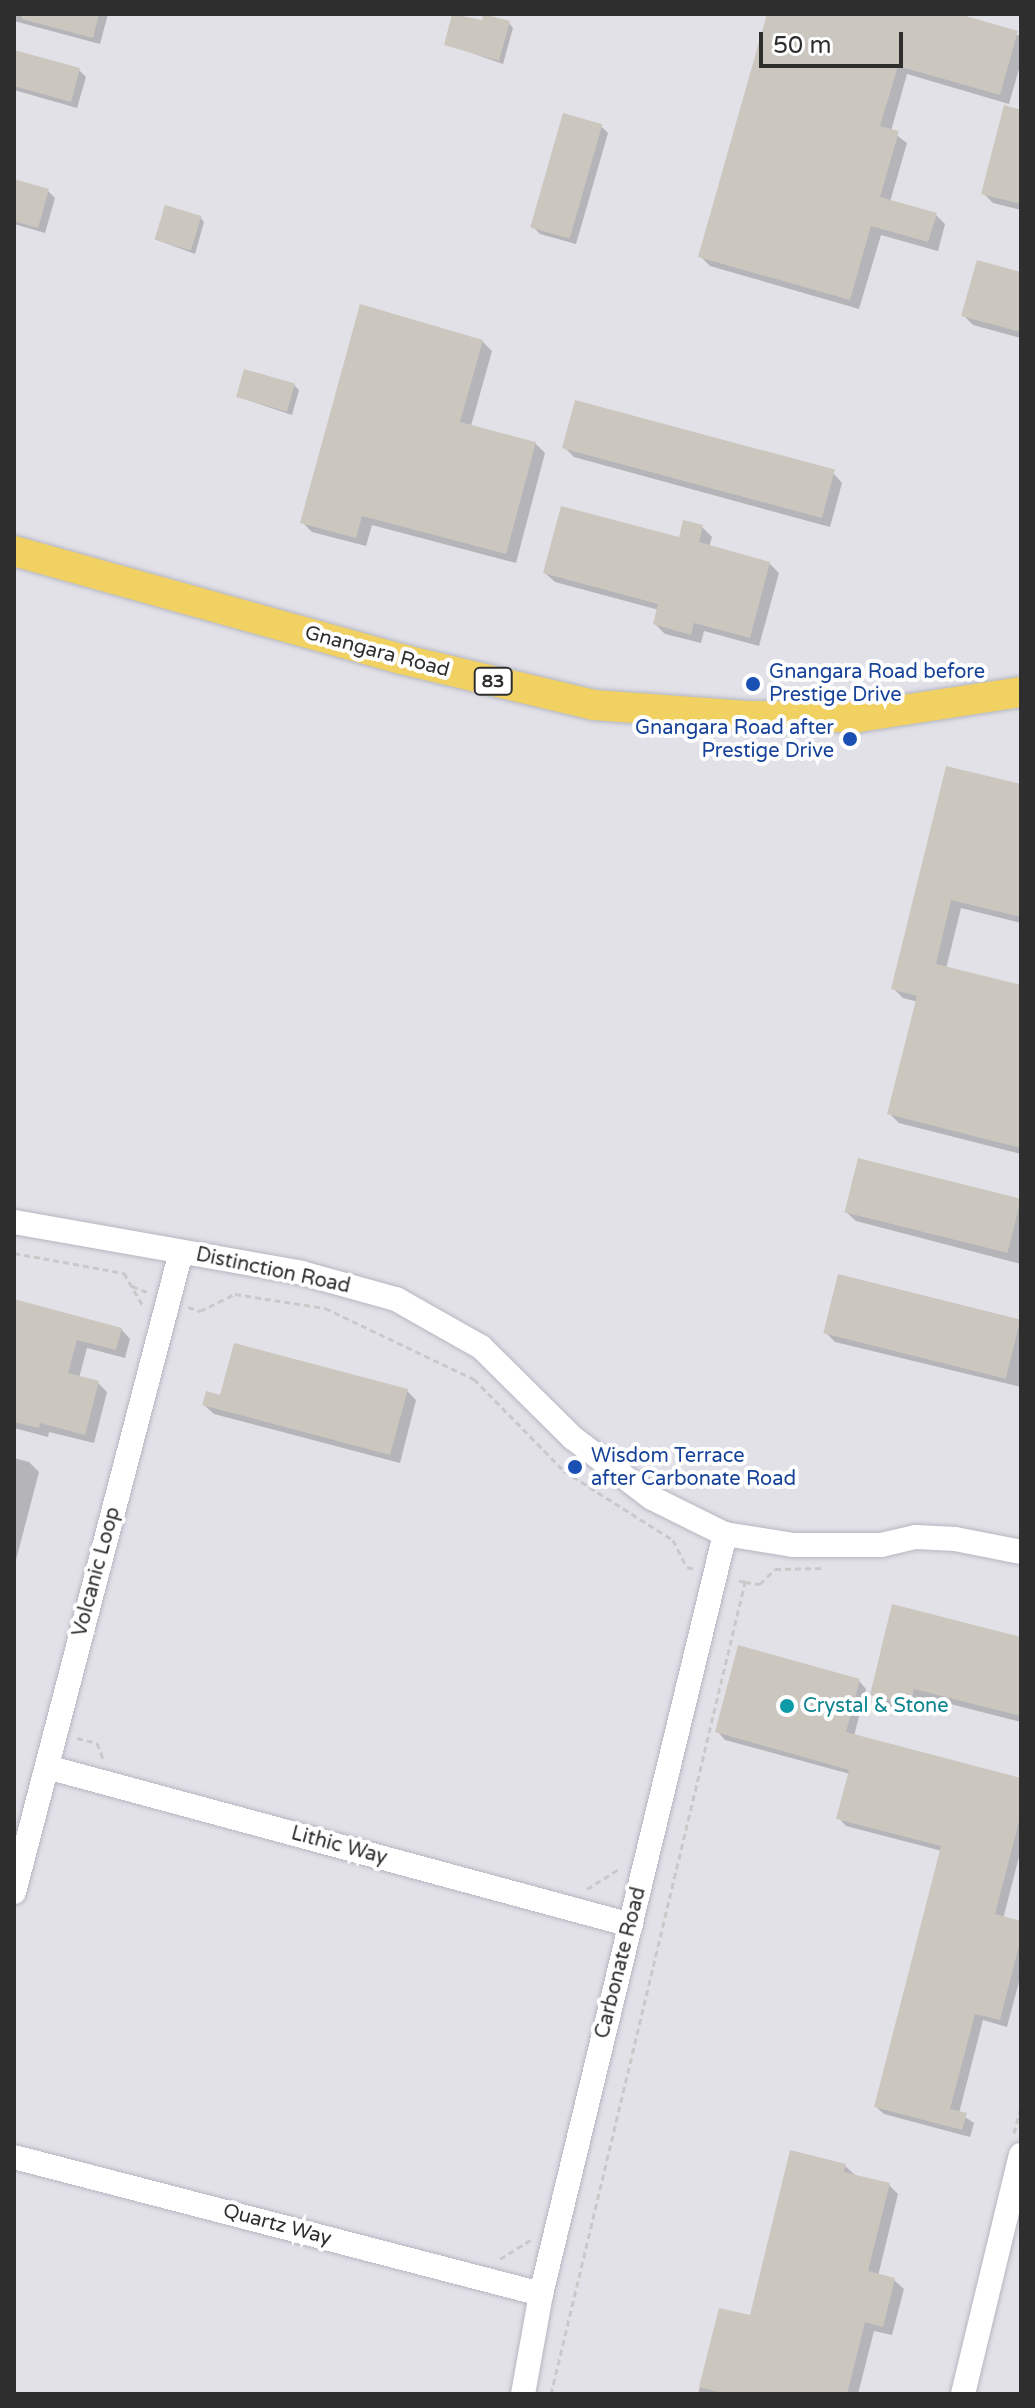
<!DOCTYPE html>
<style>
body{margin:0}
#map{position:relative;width:1035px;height:2408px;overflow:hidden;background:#efe9e1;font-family:"Varela Round",sans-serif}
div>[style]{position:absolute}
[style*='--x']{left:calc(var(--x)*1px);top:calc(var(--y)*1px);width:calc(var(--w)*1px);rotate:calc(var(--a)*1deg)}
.industrial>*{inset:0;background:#e3e1e8;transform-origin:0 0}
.shadow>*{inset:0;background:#0003}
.building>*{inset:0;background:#cbc7bf;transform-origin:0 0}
.path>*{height:3px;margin-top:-1.5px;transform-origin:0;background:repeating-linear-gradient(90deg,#c9c9c9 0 6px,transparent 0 10px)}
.roads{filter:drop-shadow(0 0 2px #b4b7c1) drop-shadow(0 0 2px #b4b7c1)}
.minor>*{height:24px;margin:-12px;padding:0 12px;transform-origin:12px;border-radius:12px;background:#fff}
.major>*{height:30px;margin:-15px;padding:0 15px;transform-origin:15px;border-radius:15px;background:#f2d163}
.dots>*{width:22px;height:22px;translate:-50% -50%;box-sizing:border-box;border:4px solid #fff;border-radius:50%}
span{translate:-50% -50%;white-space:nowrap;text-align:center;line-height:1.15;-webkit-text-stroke:8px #fff;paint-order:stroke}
.shield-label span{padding:2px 6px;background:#fff;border:2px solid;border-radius:6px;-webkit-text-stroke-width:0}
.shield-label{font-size:18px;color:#2e2e2e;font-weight:700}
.street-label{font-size:20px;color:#2e2e2e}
.transit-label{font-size:20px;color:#164399}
.left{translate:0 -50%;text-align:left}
.right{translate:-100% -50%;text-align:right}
.culture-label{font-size:20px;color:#0d838f}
.frame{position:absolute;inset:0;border:16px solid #2e2e2e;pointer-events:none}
.scale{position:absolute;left:759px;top:32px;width:144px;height:36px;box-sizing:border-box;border:4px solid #2e2e2e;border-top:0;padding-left:10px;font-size:24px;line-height:28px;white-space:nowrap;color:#2e2e2e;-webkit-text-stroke:6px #fff;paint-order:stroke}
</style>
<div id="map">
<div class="industrial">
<i style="left:14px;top:14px;width:1007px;height:2380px"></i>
</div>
<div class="shadow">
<i style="clip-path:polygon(14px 14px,108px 14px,100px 44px,14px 21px)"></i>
<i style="clip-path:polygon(454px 14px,483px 22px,509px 23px,513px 28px,503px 64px,446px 44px)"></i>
<i style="clip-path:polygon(769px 14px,952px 14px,1021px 36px,1021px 62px,1009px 104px,907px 74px,891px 131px,907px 143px,890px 202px,936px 215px,945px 224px,938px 251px,881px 235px,859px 309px,710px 266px,700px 256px)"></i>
<i style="clip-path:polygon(14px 52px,79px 70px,86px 77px,77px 108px,14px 90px)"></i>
<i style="clip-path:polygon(1021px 112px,1021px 210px,993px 203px,984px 194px)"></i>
<i style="clip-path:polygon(601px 126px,608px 133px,576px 244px,540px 234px,533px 227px)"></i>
<i style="clip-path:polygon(14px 181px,48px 191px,55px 198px,45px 233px,14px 224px)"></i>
<i style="clip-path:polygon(200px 217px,204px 222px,195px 254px,157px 240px)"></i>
<i style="clip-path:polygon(1021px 274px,1021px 338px,973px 325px,963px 315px)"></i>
<i style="clip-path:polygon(482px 341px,492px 351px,471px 426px,535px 443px,545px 453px,516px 563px,372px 525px,366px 546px,312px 532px,303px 523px)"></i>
<i style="clip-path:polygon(294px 385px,299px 390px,292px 415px,238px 397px)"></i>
<i style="clip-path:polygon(564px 447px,833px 473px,842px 483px,830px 527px,574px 457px)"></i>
<i style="clip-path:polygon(702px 527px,712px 537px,709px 547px,769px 563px,779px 573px,759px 646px,704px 631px,701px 643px,665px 634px,655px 624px,659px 610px,555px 582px,545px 573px,680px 540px)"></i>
<i style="clip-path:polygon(1021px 786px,1021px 923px,961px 908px,946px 969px,1021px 987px,1021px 1154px,899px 1123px,890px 1114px,918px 1002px,903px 998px,894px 989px)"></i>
<i style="clip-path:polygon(1021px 1202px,1021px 1264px,856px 1221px,846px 1212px)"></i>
<i style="clip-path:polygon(14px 1301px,121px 1329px,130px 1339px,125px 1358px,87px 1348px,79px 1378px,98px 1383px,107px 1392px,94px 1443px,49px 1432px,48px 1437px,14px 1428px)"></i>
<i style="clip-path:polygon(1021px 1320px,1021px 1387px,835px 1342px,826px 1333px)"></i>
<i style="clip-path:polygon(407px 1391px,416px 1400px,400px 1463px,214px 1414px,204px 1405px)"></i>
<i style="clip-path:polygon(14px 1458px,29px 1462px,39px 1472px,16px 1560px)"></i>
<i style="clip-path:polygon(1021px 1639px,1021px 1722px,923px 1697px,919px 1713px,881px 1704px,872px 1694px)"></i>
<i style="clip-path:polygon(859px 1681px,866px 1689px,854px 1736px,1021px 1780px,1021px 1849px,1003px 1919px,1021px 1923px,1021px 1974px,1007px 2027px,983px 2020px,959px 2113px,974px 2123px,970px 2137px,884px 2114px,876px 2107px,942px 1851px,846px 1826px,839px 1818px,850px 1774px,725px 1740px,718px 1732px)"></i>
<i style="clip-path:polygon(845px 2166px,855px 2175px,889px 2185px,898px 2194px,878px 2276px,894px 2280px,904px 2289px,892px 2335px,874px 2331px,858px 2394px,698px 2394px,721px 2310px,751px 2318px)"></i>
</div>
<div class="building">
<i style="clip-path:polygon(22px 14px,99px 14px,93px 38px,22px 19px)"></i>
<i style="clip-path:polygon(452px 14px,482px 20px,483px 14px,510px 21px,499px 61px,444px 45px)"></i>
<i style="clip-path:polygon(767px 14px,959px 14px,1018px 31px,1000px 95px,898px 66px,880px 126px,899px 131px,880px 197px,937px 213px,928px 242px,871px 226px,850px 300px,698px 257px)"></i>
<i style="clip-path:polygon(14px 50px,80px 68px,71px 102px,14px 86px)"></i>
<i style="clip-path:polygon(1004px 105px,1021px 110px,1021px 204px,981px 194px)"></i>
<i style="left:563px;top:113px;width:41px;height:119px;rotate:16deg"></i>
<i style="clip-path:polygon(14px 179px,49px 189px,38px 228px,14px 221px)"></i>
<i style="left:165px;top:205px;width:38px;height:36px;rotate:17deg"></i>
<i style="clip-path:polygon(977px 260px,1021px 272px,1021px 332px,961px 316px)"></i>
<i style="clip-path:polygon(360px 304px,483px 340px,460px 422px,536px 442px,506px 554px,362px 516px,356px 538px,300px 523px)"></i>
<i style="left:244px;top:369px;width:53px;height:29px;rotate:16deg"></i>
<i style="left:575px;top:400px;width:269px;height:50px;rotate:15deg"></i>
<i style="clip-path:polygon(561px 506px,679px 537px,683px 520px,703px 525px,699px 542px,770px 562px,750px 638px,694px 623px,691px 635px,653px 624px,658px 604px,543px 573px)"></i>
<i style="clip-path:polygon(946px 766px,1021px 784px,1021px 917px,951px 900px,936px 964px,1021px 985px,1021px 1148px,887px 1114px,917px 996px,891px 989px)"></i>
<i style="left:858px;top:1158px;width:168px;height:56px;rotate:14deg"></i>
<i style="left:838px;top:1274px;width:188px;height:61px;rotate:14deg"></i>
<i style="clip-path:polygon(14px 1299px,122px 1328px,116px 1350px,77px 1340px,68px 1373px,99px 1381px,85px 1435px,40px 1423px,39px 1428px,14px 1422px)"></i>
<i style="clip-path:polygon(234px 1343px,408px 1389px,390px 1455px,202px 1405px,206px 1391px,220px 1395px)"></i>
<i style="clip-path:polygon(892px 1604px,1021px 1637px,1021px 1716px,914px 1689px,910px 1705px,870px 1695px)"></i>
<i style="clip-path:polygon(738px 1645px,860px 1679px,846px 1732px,1021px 1778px,1021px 1814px,995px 1914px,1021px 1921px,1021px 1938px,1000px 2020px,975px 2014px,950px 2109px,967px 2113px,962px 2130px,874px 2107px,941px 1846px,836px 1819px,849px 1770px,715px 1732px)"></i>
<i style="clip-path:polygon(790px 2150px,846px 2164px,844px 2172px,890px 2183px,868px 2271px,895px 2278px,883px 2327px,865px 2322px,847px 2394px,726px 2394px,699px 2387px,719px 2308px,750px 2315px)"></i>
</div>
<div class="path">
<i style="--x:14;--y:1253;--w:112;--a:10.3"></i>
<i style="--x:124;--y:1273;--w:38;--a:60"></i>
<i style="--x:132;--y:1286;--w:16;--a:22"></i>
<i style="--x:188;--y:1307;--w:13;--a:18"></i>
<i style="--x:200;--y:1311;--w:39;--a:-26"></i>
<i style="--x:235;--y:1294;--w:91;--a:8.8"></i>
<i style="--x:325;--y:1308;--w:165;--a:25.5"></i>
<i style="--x:474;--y:1379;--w:129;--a:45.6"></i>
<i style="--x:564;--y:1471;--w:129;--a:32.3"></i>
<i style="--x:673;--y:1540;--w:30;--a:63"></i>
<i style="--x:687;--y:1567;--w:8;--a:14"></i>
<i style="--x:745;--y:1582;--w:15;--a:8"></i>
<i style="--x:760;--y:1584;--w:21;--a:-45"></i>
<i style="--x:775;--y:1569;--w:48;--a:-1.2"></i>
<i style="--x:77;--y:1738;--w:21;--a:14"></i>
<i style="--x:97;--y:1743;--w:19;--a:69"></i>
<i style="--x:587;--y:1889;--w:39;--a:-32"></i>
<i style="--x:1014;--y:2133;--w:28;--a:-75"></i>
<i style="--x:500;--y:2259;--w:36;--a:-32"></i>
<i style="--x:551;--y:2394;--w:835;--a:-76.56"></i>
<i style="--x:745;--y:1582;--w:8;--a:-166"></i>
</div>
<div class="roads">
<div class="minor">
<i style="--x:14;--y:1222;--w:292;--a:10"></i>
<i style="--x:302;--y:1273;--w:98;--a:15.5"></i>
<i style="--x:396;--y:1299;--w:98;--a:29.5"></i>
<i style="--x:481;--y:1347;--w:129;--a:44.7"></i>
<i style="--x:573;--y:1438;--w:99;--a:37.2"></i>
<i style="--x:652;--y:1498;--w:81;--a:26.3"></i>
<i style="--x:725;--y:1534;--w:70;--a:9.1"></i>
<i style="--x:794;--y:1545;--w:87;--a:0"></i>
<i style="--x:881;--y:1545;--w:36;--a:-13"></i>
<i style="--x:916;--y:1537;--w:39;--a:3"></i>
<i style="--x:955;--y:1539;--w:67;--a:11.1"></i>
<i style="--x:47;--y:1767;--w:605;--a:15.14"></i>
<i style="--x:14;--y:1892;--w:661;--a:-75.38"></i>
<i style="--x:14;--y:2157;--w:545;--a:14.57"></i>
<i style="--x:523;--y:2394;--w:102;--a:-79.8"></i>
<i style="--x:541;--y:2294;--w:782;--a:-76.39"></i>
<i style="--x:963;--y:2394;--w:246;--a:-76.4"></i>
</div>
<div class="major">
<i style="--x:14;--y:551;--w:402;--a:15.6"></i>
<i style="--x:401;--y:659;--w:198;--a:13.4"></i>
<i style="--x:594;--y:705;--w:154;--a:4.1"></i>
<i style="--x:748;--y:716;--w:110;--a:0.5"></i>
<i style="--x:858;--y:717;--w:165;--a:-8.7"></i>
</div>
</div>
<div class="dots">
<i style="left:753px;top:684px;background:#1a4fb4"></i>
<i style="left:850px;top:739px;background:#1a4fb4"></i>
<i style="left:575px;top:1467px;background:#1a4fb4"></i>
<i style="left:787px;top:1706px;background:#0f9aa8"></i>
</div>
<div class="shield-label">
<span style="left:493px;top:681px">83</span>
</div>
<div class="street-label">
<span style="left:377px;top:652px;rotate:15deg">Gnangara Road</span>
<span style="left:273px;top:1271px;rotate:12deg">Distinction Road</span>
<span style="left:97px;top:1572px;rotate:-75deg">Volcanic Loop</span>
<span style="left:339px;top:1846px;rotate:15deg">Lithic Way</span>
<span style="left:621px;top:1963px;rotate:-76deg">Carbonate Road</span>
<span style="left:277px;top:2225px;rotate:15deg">Quartz Way</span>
</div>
<div class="transit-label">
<span class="left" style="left:769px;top:684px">Gnangara Road before<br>Prestige Drive</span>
<span class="right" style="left:834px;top:740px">Gnangara Road after<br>Prestige Drive</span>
<span class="left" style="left:591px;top:1468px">Wisdom Terrace<br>after Carbonate Road</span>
</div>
<div class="culture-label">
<span class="left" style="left:803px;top:1706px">Crystal &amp; Stone</span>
</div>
<div class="frame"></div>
<div class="scale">50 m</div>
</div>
